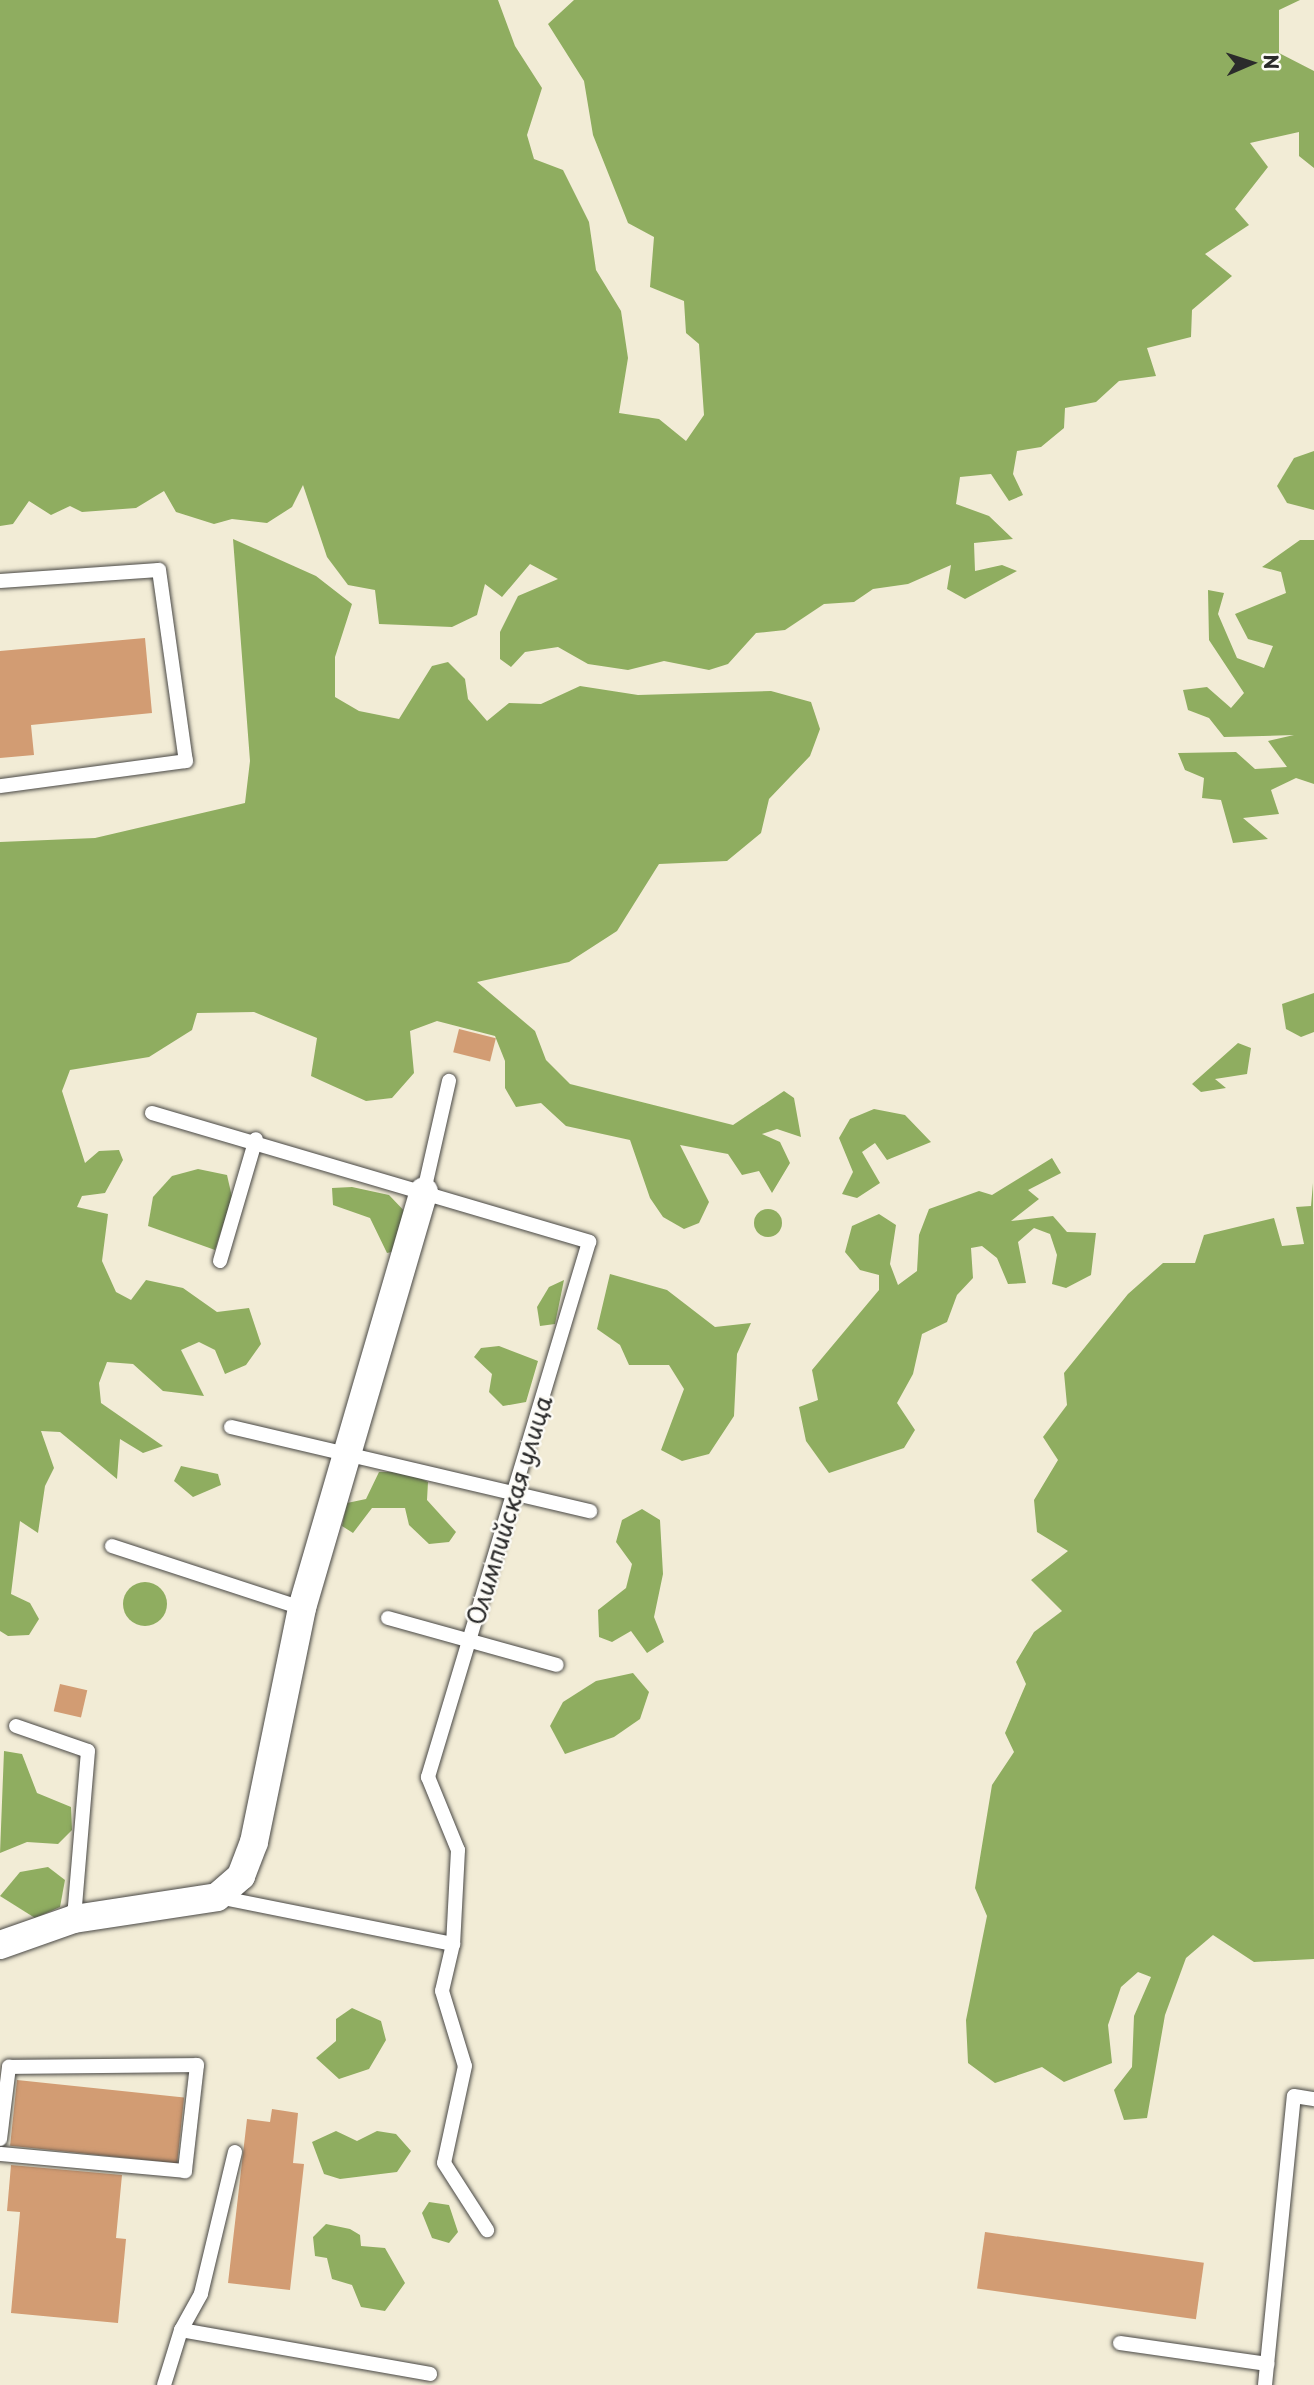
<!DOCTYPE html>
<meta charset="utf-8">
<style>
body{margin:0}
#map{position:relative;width:1314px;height:2385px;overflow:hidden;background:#f2ecd6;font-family:"Playpen Sans",sans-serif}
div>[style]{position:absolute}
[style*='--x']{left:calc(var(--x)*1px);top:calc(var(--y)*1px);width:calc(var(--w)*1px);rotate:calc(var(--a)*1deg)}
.forest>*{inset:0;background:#8fad60}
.round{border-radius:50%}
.building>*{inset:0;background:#d29c73;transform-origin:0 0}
.roads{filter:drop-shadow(0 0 2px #494845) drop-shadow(0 0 2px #494845)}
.lane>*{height:14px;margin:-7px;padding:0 7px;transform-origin:7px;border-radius:7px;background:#fff}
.street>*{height:28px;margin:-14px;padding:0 14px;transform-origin:14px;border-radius:14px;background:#fff}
span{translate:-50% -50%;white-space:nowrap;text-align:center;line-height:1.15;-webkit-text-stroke:5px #fdfcf7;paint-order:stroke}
.street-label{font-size:24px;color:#2b2b2b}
.north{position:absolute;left:1216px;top:28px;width:70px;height:70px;-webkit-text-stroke:5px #fdfcf7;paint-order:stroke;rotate:87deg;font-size:19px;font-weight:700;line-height:28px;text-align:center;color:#2b2b2b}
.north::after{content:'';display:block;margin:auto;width:24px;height:32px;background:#2b2b2b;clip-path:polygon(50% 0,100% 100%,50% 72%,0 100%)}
</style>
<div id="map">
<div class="forest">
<i style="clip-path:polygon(0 0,498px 0,515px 46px,542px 88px,527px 135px,534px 159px,563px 170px,589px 222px,596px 270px,621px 311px,628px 358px,619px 413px,659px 419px,686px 441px,704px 415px,699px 344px,686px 333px,684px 301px,650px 287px,654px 237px,628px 223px,593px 135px,584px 81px,548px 24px,574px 0,1300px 0,1279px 10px,1279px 53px,1314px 71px,1314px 168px,1299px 156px,1299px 132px,1250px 143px,1268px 167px,1235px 209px,1249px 225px,1205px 254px,1232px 276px,1192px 310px,1191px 337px,1147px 348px,1156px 376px,1119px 381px,1096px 402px,1065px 408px,1064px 428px,1041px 447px,1017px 451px,1013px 474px,1023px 495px,1009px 501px,991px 474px,960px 477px,956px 504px,989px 516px,1013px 539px,974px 543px,975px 571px,1002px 565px,1017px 571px,965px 599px,947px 589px,951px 565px,908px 584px,873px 589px,854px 602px,824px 604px,785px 630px,756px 633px,728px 664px,709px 670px,664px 661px,628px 670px,588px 664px,558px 647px,525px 652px,511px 667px,500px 659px,500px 632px,518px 596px,558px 579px,530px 564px,502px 597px,485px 584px,477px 615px,452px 627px,379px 624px,375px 590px,348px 585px,327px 557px,303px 485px,292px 507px,267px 523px,232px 519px,214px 524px,176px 512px,164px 491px,136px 508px,82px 512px,70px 506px,51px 515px,29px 501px,13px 524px,0 526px)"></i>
<i style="clip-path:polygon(1314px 451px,1314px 510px,1287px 503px,1277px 486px,1294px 458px)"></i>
<i style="clip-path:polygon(233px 539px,316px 576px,352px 604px,335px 657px,335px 697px,359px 711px,399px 719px,432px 666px,448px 662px,465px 679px,468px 699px,487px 721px,509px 703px,541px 704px,580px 686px,638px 695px,771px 691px,811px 702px,820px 729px,810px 756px,769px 799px,761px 833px,727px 861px,659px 864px,617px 931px,569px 962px,477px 982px,535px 1031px,546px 1060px,570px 1084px,733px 1125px,784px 1091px,794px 1098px,801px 1137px,777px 1129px,762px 1134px,780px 1142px,790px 1163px,772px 1193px,759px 1171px,742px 1175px,728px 1154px,680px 1145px,709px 1202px,699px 1223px,684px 1229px,663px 1217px,650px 1198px,630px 1140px,566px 1126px,541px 1103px,516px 1107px,505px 1088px,505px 1061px,495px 1036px,437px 1021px,410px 1031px,414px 1073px,392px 1098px,366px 1101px,311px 1076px,317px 1038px,254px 1012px,197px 1013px,192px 1030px,149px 1057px,70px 1070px,62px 1091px,85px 1163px,99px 1151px,119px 1150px,123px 1160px,105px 1193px,82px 1196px,77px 1207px,108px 1214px,102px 1261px,116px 1292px,131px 1300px,146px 1280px,183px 1288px,217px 1312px,249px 1308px,261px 1344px,246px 1365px,225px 1374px,215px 1350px,199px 1342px,181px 1350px,204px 1396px,163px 1391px,133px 1364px,107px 1362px,99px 1383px,101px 1403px,163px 1446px,143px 1453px,120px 1439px,117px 1479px,60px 1432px,41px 1431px,54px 1468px,45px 1486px,38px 1533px,20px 1521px,11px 1594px,30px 1603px,39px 1619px,29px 1635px,8px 1636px,0 1631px,0 842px,95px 838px,245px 803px,250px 761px)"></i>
<i style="clip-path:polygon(1300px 540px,1314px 540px,1314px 784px,1296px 778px,1271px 790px,1279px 814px,1243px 818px,1268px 839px,1233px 843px,1221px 800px,1202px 798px,1204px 778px,1185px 770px,1178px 753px,1236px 752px,1255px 769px,1287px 767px,1268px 741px,1294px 735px,1224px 737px,1209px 718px,1188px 710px,1183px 690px,1207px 687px,1231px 708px,1244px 693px,1209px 640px,1208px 590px,1224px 593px,1218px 614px,1237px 658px,1264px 668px,1273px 646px,1248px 639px,1235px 614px,1286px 593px,1281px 572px,1262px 567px)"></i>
<i style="clip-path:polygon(1314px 993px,1314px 1032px,1301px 1037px,1286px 1029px,1282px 1004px)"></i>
<i style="clip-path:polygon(1238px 1043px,1251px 1048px,1247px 1074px,1215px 1079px,1226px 1088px,1201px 1092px,1192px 1084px)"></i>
<i style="clip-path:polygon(874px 1109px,905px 1115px,931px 1142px,887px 1160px,875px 1143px,862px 1152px,880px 1183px,857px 1198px,842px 1194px,853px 1172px,839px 1138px,850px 1119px)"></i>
<i style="clip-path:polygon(1052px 1158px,1061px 1173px,1028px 1190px,1039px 1199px,1011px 1221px,1053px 1216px,1067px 1232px,1096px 1233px,1091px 1275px,1066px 1288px,1052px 1284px,1057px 1255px,1050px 1234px,1034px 1228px,1018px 1242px,1026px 1283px,1008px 1284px,997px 1258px,982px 1246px,971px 1248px,973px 1278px,957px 1295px,947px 1322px,922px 1334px,913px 1374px,897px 1403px,915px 1430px,904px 1448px,829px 1473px,806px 1441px,799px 1407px,818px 1400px,812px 1370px,879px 1290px,879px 1275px,860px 1270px,845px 1252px,852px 1226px,879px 1214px,896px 1225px,890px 1264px,898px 1285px,917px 1271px,919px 1235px,929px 1209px,979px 1191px,992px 1195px)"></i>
<i style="clip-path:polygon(198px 1169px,227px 1175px,232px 1197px,215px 1250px,148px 1226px,153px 1197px,172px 1176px)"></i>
<i style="clip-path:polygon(1313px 1183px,1314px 1959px,1254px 1962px,1213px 1935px,1186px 1958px,1165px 2015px,1147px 2118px,1124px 2120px,1114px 2090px,1132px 2067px,1134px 2016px,1151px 1977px,1138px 1972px,1121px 1987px,1108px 2025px,1112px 2063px,1064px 2082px,1042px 2067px,995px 2083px,968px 2063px,966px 2020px,987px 1916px,975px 1888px,992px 1785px,1014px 1752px,1005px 1733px,1026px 1684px,1016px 1662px,1034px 1632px,1062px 1611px,1031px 1580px,1068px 1551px,1037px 1532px,1034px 1500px,1058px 1460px,1043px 1437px,1067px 1405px,1064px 1373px,1128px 1294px,1163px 1263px,1195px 1263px,1204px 1235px,1274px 1218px,1282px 1246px,1304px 1244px,1296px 1207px,1311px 1206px)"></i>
<i style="clip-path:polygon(352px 1187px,389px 1195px,410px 1217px,401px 1250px,387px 1253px,370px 1218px,333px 1205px,332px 1188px)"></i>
<i class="round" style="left:754px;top:1209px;width:28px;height:28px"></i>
<i style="clip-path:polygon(610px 1274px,667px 1290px,715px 1327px,751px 1323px,737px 1354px,734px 1416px,709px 1454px,682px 1461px,661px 1450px,684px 1389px,669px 1365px,629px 1365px,620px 1345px,597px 1329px)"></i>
<i style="clip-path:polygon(564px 1280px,555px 1324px,540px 1326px,537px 1307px,549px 1287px)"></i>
<i style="clip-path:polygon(499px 1346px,538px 1361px,526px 1402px,503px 1406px,489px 1392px,492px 1374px,474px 1357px,481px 1348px)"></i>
<i style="clip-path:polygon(181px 1466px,218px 1474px,221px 1485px,193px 1497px,174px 1481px)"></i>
<i style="clip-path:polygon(379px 1472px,406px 1472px,428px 1482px,427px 1500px,456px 1532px,449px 1542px,429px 1544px,409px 1525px,405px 1508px,372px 1508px,353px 1533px,342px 1526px,347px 1503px,366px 1499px)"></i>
<i style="clip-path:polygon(642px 1509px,660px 1520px,663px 1574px,654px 1617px,664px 1642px,647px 1653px,631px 1631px,612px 1642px,599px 1637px,598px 1610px,626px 1588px,632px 1564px,616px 1542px,622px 1520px)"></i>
<i class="round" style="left:123px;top:1582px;width:44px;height:44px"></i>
<i style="clip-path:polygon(633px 1673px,649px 1692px,640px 1719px,614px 1737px,565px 1754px,550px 1726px,563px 1702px,596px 1681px)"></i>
<i style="clip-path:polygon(4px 1751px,22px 1754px,37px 1793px,71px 1807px,72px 1830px,58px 1844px,27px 1842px,0 1853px)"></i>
<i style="clip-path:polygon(48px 1867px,65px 1880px,60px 1907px,35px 1918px,0 1896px,20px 1872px)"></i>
<i style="clip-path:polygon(352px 2008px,381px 2021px,386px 2040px,369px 2069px,339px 2079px,316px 2058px,336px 2041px,336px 2019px)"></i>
<i style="clip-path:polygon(336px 2131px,357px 2141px,377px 2131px,396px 2134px,411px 2151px,397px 2172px,340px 2179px,324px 2174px,312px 2142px)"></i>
<i style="clip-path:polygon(429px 2202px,449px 2205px,458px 2232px,449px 2243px,432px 2238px,422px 2213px)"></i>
<i style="clip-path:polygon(326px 2224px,350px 2229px,360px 2235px,361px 2246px,385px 2248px,405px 2283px,385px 2311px,361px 2307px,352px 2285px,332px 2279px,327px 2258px,315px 2256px,313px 2237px)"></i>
</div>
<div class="building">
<i style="clip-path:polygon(145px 638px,152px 713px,31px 725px,34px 755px,0 758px,0 651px)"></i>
<i style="left:459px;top:1029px;width:38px;height:24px;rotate:14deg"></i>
<i style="left:60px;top:1684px;width:28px;height:28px;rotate:13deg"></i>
<i style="left:17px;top:2080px;width:168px;height:66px;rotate:6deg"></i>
<i style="clip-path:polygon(272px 2109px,298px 2113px,293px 2163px,304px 2164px,290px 2290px,228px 2283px,247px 2119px,270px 2122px)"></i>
<i style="clip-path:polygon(11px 2165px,122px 2175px,116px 2238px,126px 2239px,118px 2323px,11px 2313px,20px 2212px,7px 2211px)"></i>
<i style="left:985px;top:2232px;width:221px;height:57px;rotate:8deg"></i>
</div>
<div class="roads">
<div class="lane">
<i style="--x:0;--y:581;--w:159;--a:-4"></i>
<i style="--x:159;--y:570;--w:193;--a:82"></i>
<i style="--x:186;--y:761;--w:188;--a:172.3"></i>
<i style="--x:152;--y:1113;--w:456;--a:16.4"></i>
<i style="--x:589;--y:1242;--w:559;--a:106.75"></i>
<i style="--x:428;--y:1777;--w:79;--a:67.7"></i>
<i style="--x:458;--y:1850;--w:94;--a:93"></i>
<i style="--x:453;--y:1944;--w:48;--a:103.2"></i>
<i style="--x:442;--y:1991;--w:78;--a:73"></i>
<i style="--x:465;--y:2066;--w:99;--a:102.2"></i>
<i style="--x:444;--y:2163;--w:80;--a:57.3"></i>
<i style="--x:424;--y:1191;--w:113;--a:-77.2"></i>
<i style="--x:220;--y:1261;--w:127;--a:-73.6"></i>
<i style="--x:231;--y:1427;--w:369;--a:13.2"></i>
<i style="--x:112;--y:1546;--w:200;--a:18.1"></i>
<i style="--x:388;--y:1618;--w:175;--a:15.5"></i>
<i style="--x:16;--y:1726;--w:76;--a:19.1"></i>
<i style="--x:88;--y:1751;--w:169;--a:94.8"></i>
<i style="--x:218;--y:1897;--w:240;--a:11.3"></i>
<i style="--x:0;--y:2139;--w:73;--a:-82.9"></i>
<i style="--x:9;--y:2067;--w:188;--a:-0.6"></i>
<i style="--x:197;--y:2065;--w:107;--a:96.5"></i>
<i style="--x:185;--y:2171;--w:186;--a:-174.7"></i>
<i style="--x:235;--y:2152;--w:146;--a:103.5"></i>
<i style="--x:201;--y:2294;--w:41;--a:119.1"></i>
<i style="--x:181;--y:2330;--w:253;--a:10"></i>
<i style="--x:1120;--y:2343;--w:149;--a:8.1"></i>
<i style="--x:164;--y:2385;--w:58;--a:-72.8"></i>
<i style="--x:1265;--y:2385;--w:290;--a:-84.3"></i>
<i style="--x:1294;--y:2096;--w:20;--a:9"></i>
</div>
<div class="street">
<i style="--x:0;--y:1945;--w:78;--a:-19.4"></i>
<i style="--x:74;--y:1919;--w:145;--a:-8.7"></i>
<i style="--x:217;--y:1897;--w:32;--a:-41"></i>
<i style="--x:241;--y:1876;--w:36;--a:-69"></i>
<i style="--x:254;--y:1842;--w:239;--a:-78.4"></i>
<i style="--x:302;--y:1608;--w:434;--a:-73.7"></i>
</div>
</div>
<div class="street-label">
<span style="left:509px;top:1510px;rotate:-73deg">Олимпийская улица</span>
</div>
<div class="north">N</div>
</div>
